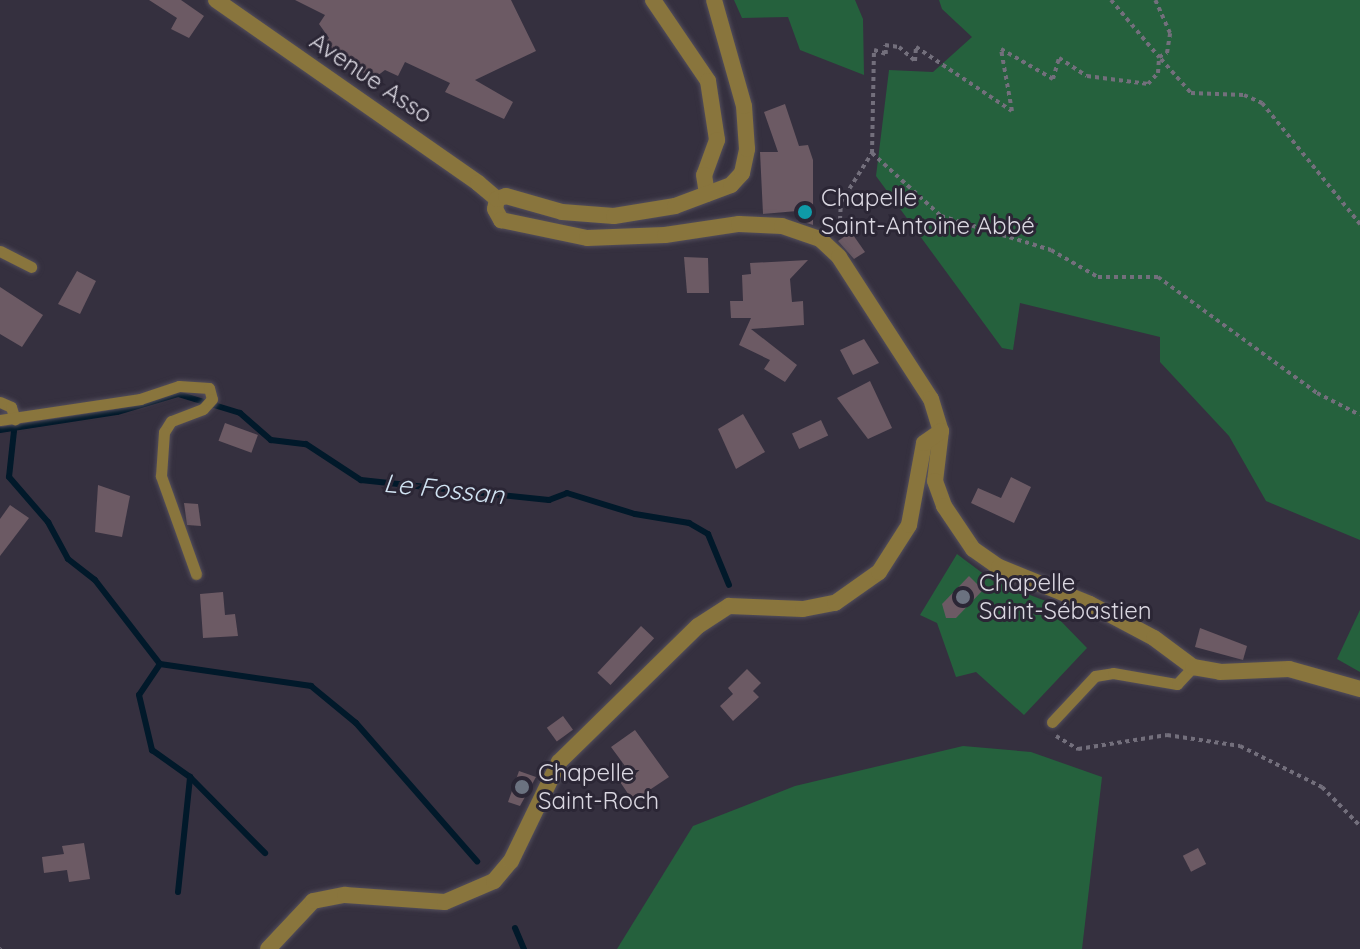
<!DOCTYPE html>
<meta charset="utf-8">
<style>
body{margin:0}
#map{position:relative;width:1360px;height:949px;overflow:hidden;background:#35303f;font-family:Quicksand,sans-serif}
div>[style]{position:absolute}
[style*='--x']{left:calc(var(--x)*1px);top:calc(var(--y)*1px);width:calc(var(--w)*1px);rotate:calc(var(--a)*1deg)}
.green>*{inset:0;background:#25613d}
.stream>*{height:6px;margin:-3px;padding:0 3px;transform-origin:3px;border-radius:3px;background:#01192a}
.building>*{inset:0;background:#6c5a64;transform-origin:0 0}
.path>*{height:4px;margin-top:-2px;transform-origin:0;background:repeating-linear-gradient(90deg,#736f7c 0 4px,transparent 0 8px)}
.roads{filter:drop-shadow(0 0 2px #534e5c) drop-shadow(0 0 2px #534e5c)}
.service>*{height:11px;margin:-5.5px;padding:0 5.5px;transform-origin:5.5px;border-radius:5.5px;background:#89753d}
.minor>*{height:16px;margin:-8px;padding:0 8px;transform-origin:8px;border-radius:8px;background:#89753d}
.tertiary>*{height:16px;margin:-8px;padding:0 8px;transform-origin:8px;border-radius:8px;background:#89753d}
.dots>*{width:22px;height:22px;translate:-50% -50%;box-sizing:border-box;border:4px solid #2b2635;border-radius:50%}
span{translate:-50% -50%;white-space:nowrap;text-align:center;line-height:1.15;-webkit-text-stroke:6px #2b2635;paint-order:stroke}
.street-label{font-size:24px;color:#dad7e1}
.poi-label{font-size:24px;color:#dad7e1}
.left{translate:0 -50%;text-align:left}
.water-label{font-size:26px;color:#d1e4f3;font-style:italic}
</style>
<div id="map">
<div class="green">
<i style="clip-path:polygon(734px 0,855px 0,863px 19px,864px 75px,800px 50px,788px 17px,742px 18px)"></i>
<i style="clip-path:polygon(939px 0,1360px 0,1360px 540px,1266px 501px,1229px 436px,1160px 362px,1160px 337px,1020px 303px,1013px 350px,1002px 348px,876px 176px,889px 70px,933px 72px,972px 37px,942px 9px)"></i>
<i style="clip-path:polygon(957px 554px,993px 581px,1059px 606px,1054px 614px,1087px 648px,1024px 715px,976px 672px,956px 677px,937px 623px,920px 615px)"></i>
<i style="clip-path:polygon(1360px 610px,1360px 672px,1337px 659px)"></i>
<i style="clip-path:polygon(963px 746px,1031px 752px,1102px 777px,1082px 949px,617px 949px,693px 826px,795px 786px)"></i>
</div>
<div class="stream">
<i style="--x:0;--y:430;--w:118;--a:-8.7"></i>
<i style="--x:117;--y:412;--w:64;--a:-16.4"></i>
<i style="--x:178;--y:394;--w:65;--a:17"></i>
<i style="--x:240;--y:413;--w:41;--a:41.1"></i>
<i style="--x:271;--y:440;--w:35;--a:7"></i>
<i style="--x:306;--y:444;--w:66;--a:33.2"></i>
<i style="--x:361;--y:480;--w:189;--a:6.1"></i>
<i style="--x:549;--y:500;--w:19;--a:-21"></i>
<i style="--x:567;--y:493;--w:71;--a:17.2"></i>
<i style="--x:635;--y:514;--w:55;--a:9.5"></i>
<i style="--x:689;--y:523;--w:22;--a:30"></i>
<i style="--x:708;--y:534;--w:55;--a:67.6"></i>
<i style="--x:14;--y:431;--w:46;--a:96.2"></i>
<i style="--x:9;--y:477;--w:60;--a:49.1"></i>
<i style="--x:48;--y:522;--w:42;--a:61.6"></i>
<i style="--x:68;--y:559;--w:34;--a:38"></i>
<i style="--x:95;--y:580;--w:106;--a:52.3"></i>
<i style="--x:160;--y:664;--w:153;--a:8.3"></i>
<i style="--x:311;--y:686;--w:58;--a:39.4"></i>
<i style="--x:356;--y:723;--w:184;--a:48.8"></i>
<i style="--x:160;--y:664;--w:37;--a:124"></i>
<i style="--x:139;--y:695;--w:57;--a:76.7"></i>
<i style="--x:152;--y:750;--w:47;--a:35.4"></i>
<i style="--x:190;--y:777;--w:107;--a:45.4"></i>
<i style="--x:178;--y:892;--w:116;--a:-84"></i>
<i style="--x:515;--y:928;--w:23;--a:67"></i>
</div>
<div class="building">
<i style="clip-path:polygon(149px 0,181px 0,204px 16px,189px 38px,171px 29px,177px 18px)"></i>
<i style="clip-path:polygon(295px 0,511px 0,536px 51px,475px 80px,513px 102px,504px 119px,445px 92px,450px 83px,405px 62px,398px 76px,385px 70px,373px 79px,323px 46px,329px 38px,319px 24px,325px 15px)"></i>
<i style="clip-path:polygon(785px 104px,799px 146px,808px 145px,813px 160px,813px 225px,797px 220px,797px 211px,763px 214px,760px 152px,778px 152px,764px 112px)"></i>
<i style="clip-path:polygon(851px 232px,865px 252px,854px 259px,838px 241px)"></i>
<i style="clip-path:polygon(684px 257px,708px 258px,709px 293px,687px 293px)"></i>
<i style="clip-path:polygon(808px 260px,790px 279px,792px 302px,803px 301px,804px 325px,751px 329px,797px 365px,785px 382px,764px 369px,770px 360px,739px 345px,751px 318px,731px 318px,730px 301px,743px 301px,742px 275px,751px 274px,750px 263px)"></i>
<i style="clip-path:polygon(77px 271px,96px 281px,80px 314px,58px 304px)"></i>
<i style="clip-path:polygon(0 287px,43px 315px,22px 347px,0 334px)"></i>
<i style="clip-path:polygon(864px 339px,879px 363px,853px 375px,840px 350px)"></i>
<i style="clip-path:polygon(870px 381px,892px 428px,868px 439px,837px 398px)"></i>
<i style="clip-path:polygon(743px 414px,765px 452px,736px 469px,718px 429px)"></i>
<i style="left:821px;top:420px;width:17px;height:32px;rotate:65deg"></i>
<i style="left:225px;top:423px;width:35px;height:19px;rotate:20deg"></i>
<i style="clip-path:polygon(1011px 477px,1031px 487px,1014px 523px,971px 503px,978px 488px,1001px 498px)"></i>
<i style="clip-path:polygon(98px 485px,130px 496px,122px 537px,95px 532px)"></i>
<i style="clip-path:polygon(184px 503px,198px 504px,201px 526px,187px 525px)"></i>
<i style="clip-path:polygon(10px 505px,29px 518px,0 556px,0 519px)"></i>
<i style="clip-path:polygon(969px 576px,983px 590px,956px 618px,946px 618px,942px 604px)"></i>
<i style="clip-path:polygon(223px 592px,225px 615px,235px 614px,238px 636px,203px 638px,200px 594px)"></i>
<i style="left:641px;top:626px;width:18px;height:64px;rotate:43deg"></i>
<i style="clip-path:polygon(1200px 628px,1247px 646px,1243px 660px,1195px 647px)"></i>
<i style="clip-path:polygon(747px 669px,761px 683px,753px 691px,759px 697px,733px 721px,720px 706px,733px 694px,728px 688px)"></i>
<i style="left:563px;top:716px;width:17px;height:20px;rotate:54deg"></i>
<i style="clip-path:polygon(635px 730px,669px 777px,633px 801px,614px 773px,625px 766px,611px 747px)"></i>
<i style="clip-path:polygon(519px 771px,536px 777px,520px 806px,508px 802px)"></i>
<i style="clip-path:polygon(84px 843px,90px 879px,69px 882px,67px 870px,44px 873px,42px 857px,64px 854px,62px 846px)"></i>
<i style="left:1198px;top:848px;width:18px;height:17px;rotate:63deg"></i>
</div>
<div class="path">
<i style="--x:1111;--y:0;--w:75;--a:49.9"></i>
<i style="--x:1159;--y:57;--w:9;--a:-27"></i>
<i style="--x:1167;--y:53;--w:20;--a:-81"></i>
<i style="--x:1170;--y:33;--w:36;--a:-114"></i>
<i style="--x:1161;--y:59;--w:45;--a:48.6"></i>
<i style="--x:1191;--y:93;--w:53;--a:2.2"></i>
<i style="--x:1244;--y:95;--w:20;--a:24"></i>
<i style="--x:1262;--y:103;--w:156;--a:51"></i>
<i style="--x:872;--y:153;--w:93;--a:42.4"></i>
<i style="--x:941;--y:216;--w:115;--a:17.2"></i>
<i style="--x:1051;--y:250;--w:54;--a:29.9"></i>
<i style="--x:1098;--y:277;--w:60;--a:0"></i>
<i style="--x:1158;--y:277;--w:197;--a:36.1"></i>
<i style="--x:1317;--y:393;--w:48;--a:27.1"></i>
<i style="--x:831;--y:229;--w:13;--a:-45"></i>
<i style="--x:840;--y:220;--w:18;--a:-87"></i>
<i style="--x:841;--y:202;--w:58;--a:-57.7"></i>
<i style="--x:872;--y:153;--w:103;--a:-88.9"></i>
<i style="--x:874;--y:50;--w:13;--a:18"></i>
<i style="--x:886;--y:54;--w:9;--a:-96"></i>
<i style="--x:885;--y:45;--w:14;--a:8"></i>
<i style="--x:899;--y:47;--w:21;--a:41"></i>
<i style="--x:915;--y:61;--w:14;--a:-86"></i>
<i style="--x:916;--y:47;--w:115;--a:33.7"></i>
<i style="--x:1012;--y:111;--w:63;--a:-100.1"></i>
<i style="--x:1001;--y:49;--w:60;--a:30"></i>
<i style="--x:1053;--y:79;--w:22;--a:-74"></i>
<i style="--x:1059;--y:58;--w:33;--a:33"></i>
<i style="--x:1087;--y:76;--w:62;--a:7.5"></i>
<i style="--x:1148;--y:84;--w:15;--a:-48"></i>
<i style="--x:1158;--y:73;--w:16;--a:-86"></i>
<i style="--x:1056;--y:736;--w:26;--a:31"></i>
<i style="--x:1078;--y:749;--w:90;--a:-8.9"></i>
<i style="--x:1167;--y:735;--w:74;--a:8.6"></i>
<i style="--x:1240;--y:746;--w:92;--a:26.6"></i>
<i style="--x:1322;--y:787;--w:54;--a:45.7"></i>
<i style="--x:1;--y:949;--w:1;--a:-45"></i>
</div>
<div class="roads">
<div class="service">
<i style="--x:0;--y:251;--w:35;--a:27"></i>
<i style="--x:0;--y:402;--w:12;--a:24"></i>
<i style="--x:11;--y:407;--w:13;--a:72"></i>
<i style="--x:0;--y:420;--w:142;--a:-8.5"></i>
<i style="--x:140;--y:399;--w:41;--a:-18.4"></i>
<i style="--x:179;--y:386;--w:30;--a:4"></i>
<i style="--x:209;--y:388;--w:11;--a:75"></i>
<i style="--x:212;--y:399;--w:13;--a:132"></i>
<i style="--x:203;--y:409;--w:34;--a:159"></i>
<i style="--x:171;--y:421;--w:13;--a:122"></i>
<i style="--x:164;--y:432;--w:44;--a:93.9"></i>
<i style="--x:161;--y:476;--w:104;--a:70.3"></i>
<i style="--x:1052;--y:722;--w:63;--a:-46.9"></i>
<i style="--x:1095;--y:676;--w:18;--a:-9"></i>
<i style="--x:1113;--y:673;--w:65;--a:9.8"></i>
<i style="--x:1177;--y:684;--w:23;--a:-47"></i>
</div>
<div class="minor">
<i style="--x:216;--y:0;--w:320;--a:34.9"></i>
<i style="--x:478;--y:183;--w:25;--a:40"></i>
<i style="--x:497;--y:199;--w:10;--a:101"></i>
<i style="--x:495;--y:209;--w:13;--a:61"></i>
<i style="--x:501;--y:220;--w:88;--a:11.8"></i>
<i style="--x:587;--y:238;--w:78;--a:-2.2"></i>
<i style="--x:665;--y:235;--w:75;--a:-8.5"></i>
<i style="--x:739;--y:224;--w:43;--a:2.7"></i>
<i style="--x:782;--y:226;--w:40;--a:18.9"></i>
<i style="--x:820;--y:239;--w:26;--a:43"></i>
<i style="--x:839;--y:257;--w:169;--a:57.1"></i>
<i style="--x:931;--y:399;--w:34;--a:73"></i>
<i style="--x:941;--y:431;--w:50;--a:96.8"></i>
<i style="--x:935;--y:481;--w:27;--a:70"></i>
<i style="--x:944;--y:506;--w:52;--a:56"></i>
<i style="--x:973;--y:549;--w:32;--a:35"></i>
<i style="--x:999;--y:567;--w:98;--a:22.1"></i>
<i style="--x:1090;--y:604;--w:72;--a:28"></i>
<i style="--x:1154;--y:638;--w:49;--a:36.6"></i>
<i style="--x:1193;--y:667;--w:27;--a:10"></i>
<i style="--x:1220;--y:672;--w:69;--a:-2.5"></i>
<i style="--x:1289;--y:669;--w:74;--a:15.7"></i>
<i style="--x:653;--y:0;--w:98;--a:55.8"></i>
<i style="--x:708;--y:81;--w:60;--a:81.3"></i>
<i style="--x:717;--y:140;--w:37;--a:110"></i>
<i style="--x:704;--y:175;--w:19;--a:81"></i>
<i style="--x:268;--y:949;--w:66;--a:-46.8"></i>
<i style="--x:313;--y:901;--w:33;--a:-11"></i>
<i style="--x:345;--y:895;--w:100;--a:4"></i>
<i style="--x:445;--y:902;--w:53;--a:-23.2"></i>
<i style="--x:494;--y:881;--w:26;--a:-50"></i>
<i style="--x:511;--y:861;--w:110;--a:-64.1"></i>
<i style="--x:559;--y:762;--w:194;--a:-44.4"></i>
<i style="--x:698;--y:626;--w:37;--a:-33"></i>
<i style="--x:729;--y:606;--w:74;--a:2.3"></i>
<i style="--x:803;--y:609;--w:33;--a:-11"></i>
<i style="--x:835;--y:603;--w:54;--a:-35.2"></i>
<i style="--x:879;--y:572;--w:56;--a:-57.4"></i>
<i style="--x:909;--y:525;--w:83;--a:-79.6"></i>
<i style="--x:924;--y:443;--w:21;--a:-35"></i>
</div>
<div class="tertiary">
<i style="--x:497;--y:199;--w:9;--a:-18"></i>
<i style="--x:506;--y:196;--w:58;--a:15.9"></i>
<i style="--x:562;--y:212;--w:52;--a:4.4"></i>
<i style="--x:614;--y:216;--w:62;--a:-9.3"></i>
<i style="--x:675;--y:206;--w:60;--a:-20.6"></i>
<i style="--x:731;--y:185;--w:16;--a:-47"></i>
<i style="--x:742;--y:173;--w:25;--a:-78"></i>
<i style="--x:747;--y:149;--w:43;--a:-94"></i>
<i style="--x:744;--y:106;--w:110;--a:-105.8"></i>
</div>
</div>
<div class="dots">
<i style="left:805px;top:212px;background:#0f9aa8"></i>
<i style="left:963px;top:597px;background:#6b7280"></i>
<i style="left:522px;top:787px;background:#6b7280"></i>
</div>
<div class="street-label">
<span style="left:371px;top:78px;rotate:34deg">Avenue Asso</span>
</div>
<div class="poi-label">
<span class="left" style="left:821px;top:212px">Chapelle<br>Saint-Antoine Abbé</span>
<span class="left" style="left:979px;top:597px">Chapelle<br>Saint-Sébastien</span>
<span class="left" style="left:538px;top:787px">Chapelle<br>Saint-Roch</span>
</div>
<div class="water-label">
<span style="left:444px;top:489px;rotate:6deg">Le Fossan</span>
</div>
</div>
